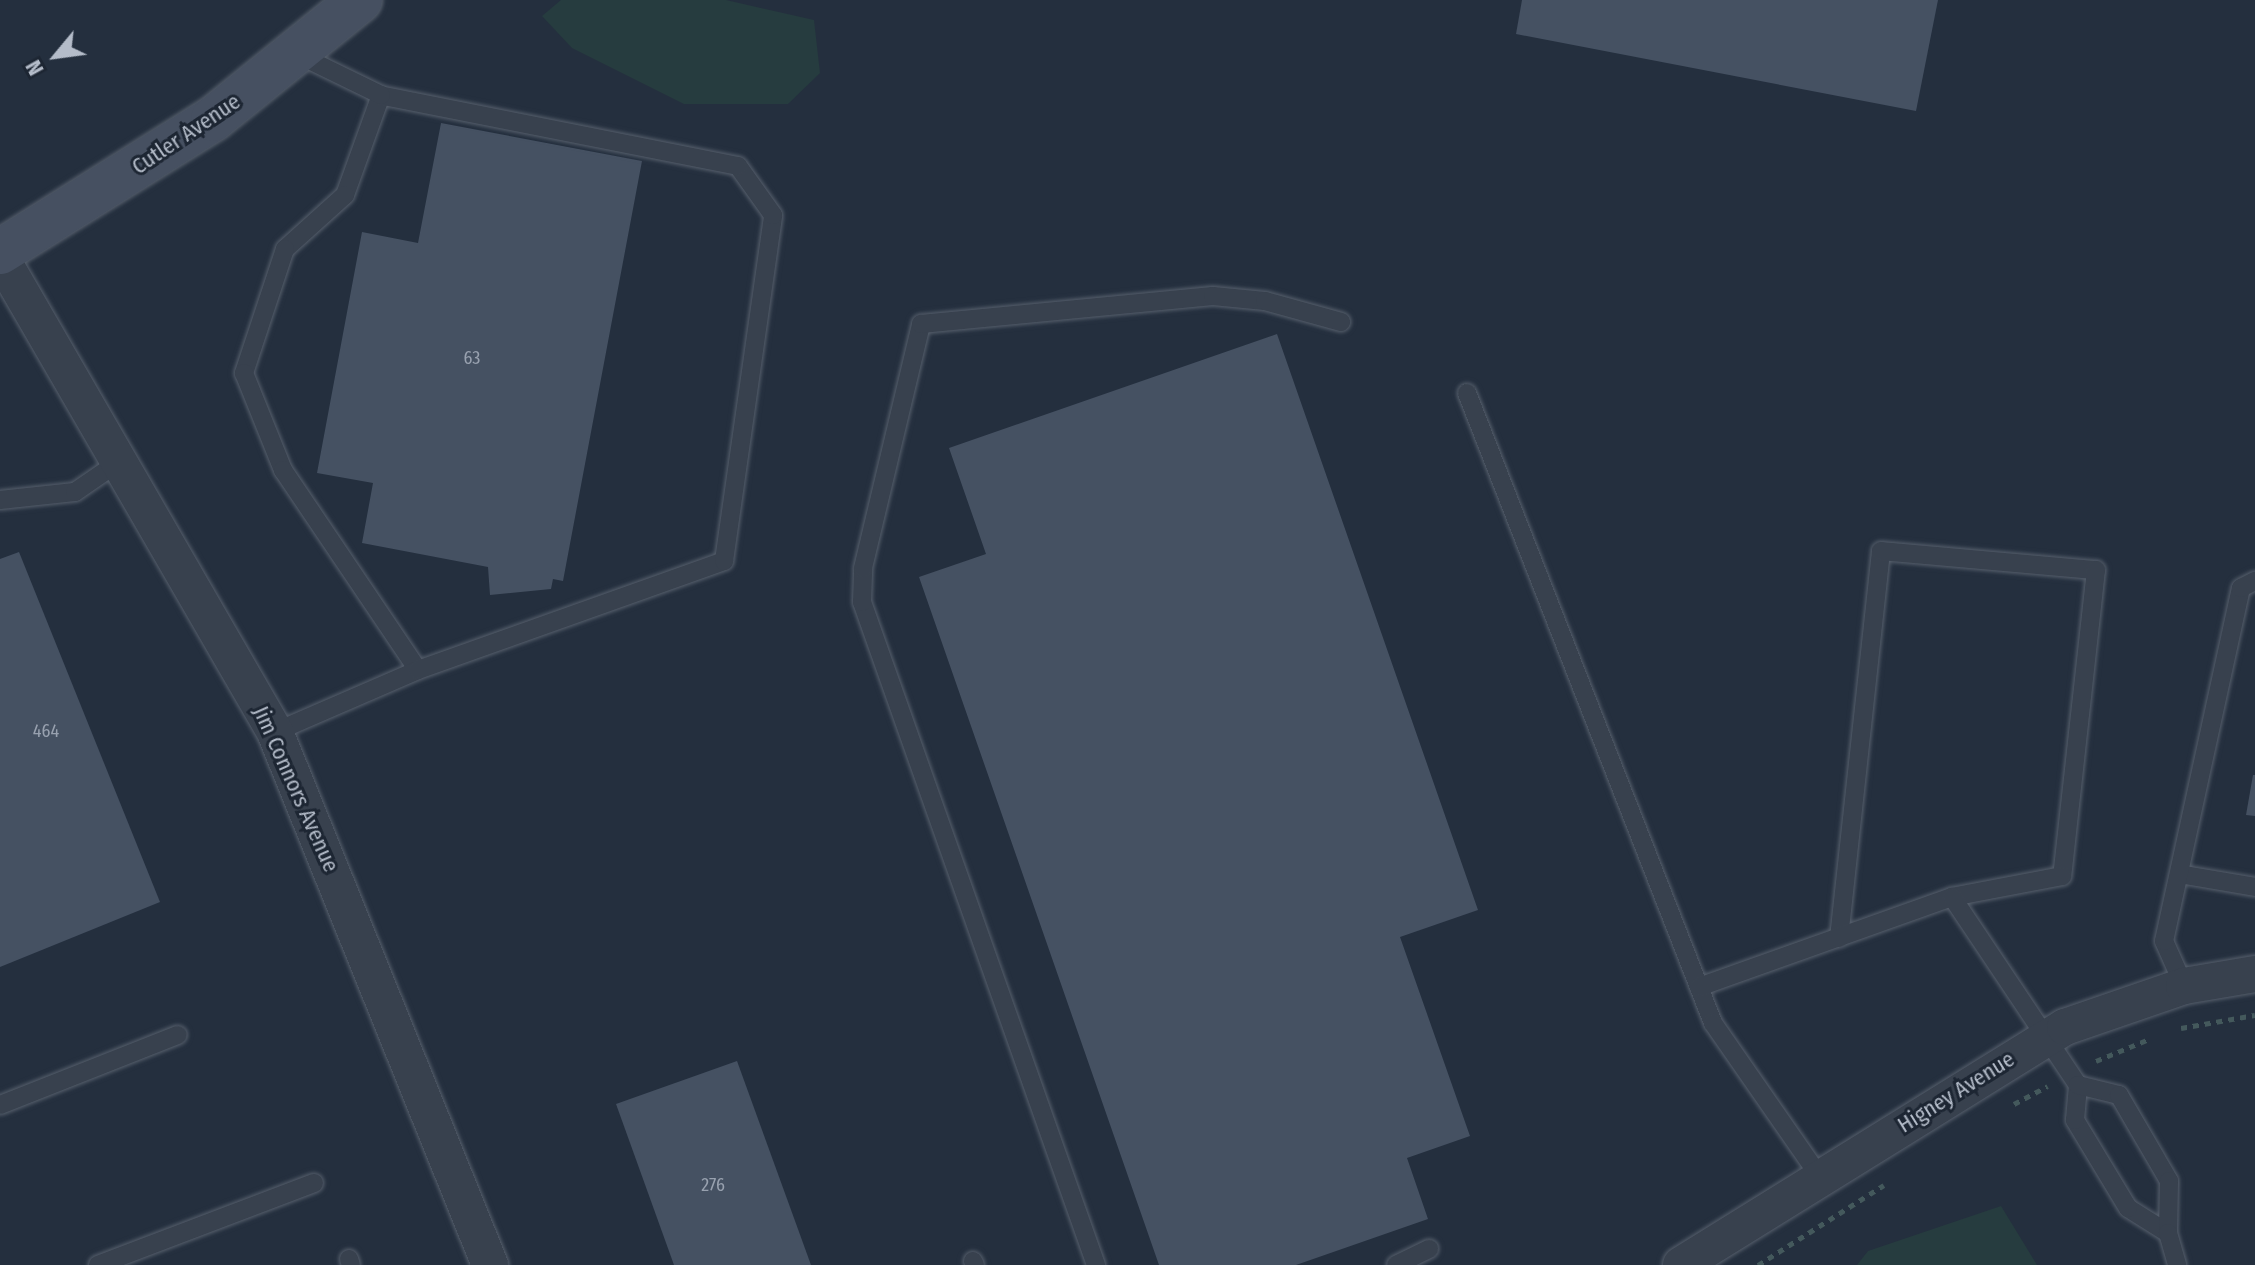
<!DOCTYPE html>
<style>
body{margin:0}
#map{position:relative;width:2255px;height:1265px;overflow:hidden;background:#242f3e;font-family:"Fira Sans Condensed",sans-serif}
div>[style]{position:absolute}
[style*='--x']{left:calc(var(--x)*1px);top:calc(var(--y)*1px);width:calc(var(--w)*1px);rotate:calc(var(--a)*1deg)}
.green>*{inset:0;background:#263c3f}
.building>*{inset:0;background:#455162}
.path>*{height:5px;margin-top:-2.5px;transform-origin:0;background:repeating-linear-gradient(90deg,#44595c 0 6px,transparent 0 12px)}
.roads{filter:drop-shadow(0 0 2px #565f6c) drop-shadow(0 0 2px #565f6c)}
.lane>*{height:18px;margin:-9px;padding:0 9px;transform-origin:9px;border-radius:9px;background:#38414e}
.street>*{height:36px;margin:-18px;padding:0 18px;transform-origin:18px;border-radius:18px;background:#38414e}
.secondary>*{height:44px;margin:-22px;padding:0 22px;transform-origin:22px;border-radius:22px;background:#465061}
span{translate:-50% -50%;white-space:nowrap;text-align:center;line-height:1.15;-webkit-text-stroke:6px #1d2633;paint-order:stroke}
.number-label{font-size:18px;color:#98a1af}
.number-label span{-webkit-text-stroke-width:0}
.street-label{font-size:22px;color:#b4bcc9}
.north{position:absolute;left:16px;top:16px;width:80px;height:80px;-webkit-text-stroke:6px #1d2633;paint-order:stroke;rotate:241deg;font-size:22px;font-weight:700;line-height:32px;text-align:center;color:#b4bcc9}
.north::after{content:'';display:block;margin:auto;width:28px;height:36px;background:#b4bcc9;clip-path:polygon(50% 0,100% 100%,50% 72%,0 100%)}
</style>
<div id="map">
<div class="green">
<i style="clip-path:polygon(561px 0,726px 0,814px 20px,820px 73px,788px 104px,684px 104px,572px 48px,542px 16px)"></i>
<i style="clip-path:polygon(2001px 1206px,2037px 1265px,1857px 1265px,1868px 1251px)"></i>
</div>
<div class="building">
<i style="clip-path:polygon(1522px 0,1938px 0,1916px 111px,1516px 34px)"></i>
<i style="clip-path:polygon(441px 123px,642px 161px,563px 581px,553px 579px,551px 589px,490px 595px,488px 567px,362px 543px,373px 483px,317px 473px,362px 232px,418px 243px)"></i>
<i style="clip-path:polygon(1277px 334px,1478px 910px,1400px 937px,1470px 1136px,1407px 1158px,1428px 1219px,1296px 1265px,1159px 1265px,919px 577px,986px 554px,949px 448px)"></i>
<i style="clip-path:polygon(19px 552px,160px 902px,0 967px,0 559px)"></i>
<i style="clip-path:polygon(2253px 775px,2255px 775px,2255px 816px,2246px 815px)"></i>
<i style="clip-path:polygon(737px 1061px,811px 1265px,674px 1265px,616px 1104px)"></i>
</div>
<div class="path">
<i style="--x:2181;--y:1028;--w:75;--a:-10"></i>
<i style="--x:2096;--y:1061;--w:57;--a:-22.5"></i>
<i style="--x:2014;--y:1104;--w:38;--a:-28"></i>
<i style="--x:1758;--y:1265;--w:149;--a:-32.4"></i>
</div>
<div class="roads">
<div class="lane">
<i style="--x:381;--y:95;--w:106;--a:109.8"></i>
<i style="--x:345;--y:195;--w:81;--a:138"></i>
<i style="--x:285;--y:249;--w:131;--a:108.3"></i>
<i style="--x:244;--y:373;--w:105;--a:68.1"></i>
<i style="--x:283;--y:470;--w:241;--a:56"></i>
<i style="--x:1467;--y:393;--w:676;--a:68.67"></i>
<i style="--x:1713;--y:1023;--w:188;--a:55.2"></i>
<i style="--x:0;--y:500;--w:75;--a:-6.1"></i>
<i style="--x:75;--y:492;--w:58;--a:-34.5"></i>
<i style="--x:275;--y:732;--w:156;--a:-23.4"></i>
<i style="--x:418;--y:670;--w:325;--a:-19.6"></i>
<i style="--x:724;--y:561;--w:349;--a:-81.9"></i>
<i style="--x:773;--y:215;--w:60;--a:-125.5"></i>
<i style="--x:738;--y:166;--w:364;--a:-168.8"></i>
<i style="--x:381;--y:95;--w:93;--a:-154"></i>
<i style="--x:2179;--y:874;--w:77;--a:9.7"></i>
<i style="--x:1839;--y:938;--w:389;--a:-83.8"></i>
<i style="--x:1881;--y:551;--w:216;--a:5.1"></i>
<i style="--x:2096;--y:570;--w:308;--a:96.3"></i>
<i style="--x:2062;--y:876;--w:112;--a:169.2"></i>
<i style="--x:2184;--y:986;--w:49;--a:-114"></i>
<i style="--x:2164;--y:941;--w:361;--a:-77.7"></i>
<i style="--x:2241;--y:588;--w:16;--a:-27"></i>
<i style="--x:1699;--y:987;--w:269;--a:-19.6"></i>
<i style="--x:1952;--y:897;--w:226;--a:56.2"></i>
<i style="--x:0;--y:1105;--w:191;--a:-21.5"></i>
<i style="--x:2168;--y:1233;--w:47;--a:-148"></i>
<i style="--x:2128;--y:1208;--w:103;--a:-121.1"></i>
<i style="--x:2075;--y:1120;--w:35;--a:-85"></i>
<i style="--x:2078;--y:1085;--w:42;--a:13.7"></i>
<i style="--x:2119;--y:1095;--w:99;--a:59.8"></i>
<i style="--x:2169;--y:1181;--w:52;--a:91.1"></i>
<i style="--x:2168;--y:1233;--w:33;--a:74"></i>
<i style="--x:349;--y:1259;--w:6;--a:72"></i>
<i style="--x:973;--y:1261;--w:4;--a:63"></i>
<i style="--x:98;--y:1265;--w:231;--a:-20.8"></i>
<i style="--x:1096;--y:1265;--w:703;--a:-109.44"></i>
<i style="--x:862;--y:602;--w:34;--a:-88"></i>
<i style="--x:863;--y:568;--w:251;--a:-76.6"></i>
<i style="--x:921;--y:324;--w:293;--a:-5.5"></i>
<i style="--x:1213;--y:296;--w:52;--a:5.5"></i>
<i style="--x:1265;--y:301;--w:79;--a:15.4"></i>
<i style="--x:1396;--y:1265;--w:37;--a:-26"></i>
</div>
<div class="street">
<i style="--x:0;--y:256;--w:550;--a:59.98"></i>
<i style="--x:275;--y:732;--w:575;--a:68.03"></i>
<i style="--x:1681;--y:1265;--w:452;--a:-31.8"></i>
<i style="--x:2065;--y:1027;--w:126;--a:-19"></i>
<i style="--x:2184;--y:986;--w:72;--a:-9.6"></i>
</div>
<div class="secondary">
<i style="--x:0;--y:252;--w:251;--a:-32"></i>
<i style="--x:213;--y:119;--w:189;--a:-39"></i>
</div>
</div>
<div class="number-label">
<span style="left:472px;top:358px">63</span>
<span style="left:46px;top:731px">464</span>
<span style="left:713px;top:1185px">276</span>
</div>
<div class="street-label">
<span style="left:186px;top:134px;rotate:-34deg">Cutler Avenue</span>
<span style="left:296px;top:789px;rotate:66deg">Jim Connors Avenue</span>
<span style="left:1956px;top:1092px;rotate:-32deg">Higney Avenue</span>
</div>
<div class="north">N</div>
</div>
